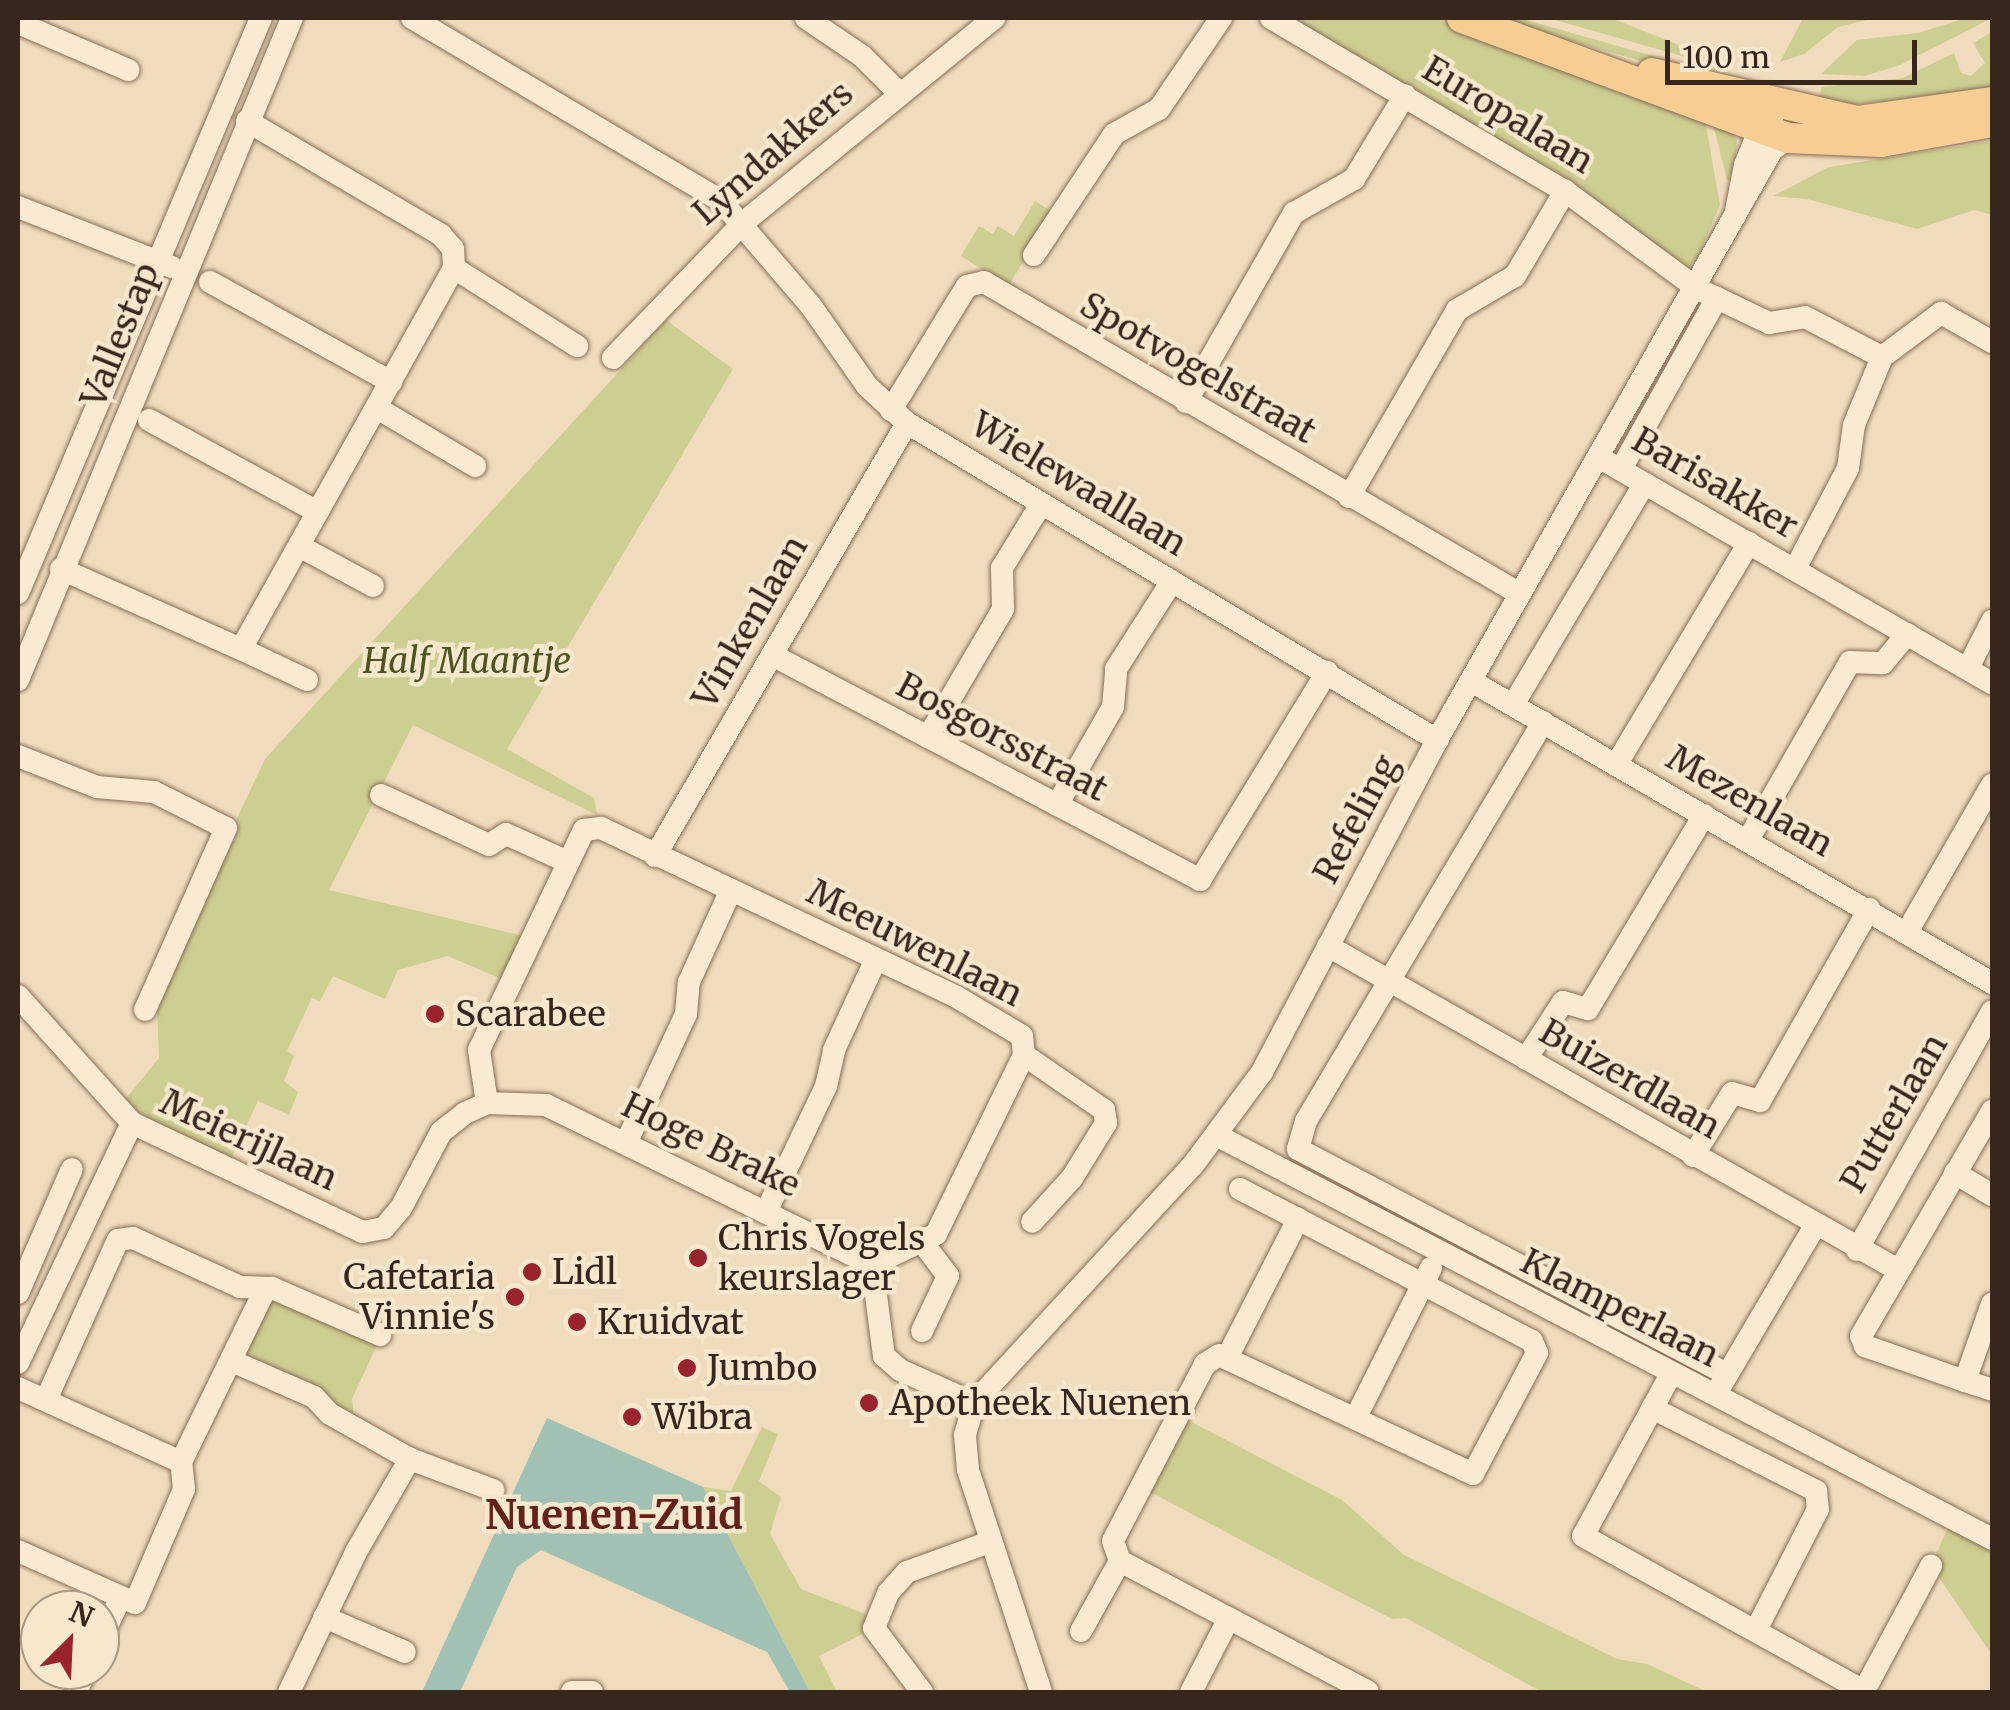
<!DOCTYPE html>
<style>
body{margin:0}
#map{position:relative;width:2010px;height:1710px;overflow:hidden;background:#f0dcbd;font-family:Merriweather,serif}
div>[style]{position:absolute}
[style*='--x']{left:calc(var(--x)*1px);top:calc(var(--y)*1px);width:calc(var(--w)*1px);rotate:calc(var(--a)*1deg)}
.green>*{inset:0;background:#cdce91}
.water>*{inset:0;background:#a1c1b4}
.roads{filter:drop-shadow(0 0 2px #886c56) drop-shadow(0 0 2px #886c56)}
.minor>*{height:22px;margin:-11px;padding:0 11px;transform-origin:11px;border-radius:11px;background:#faead1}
.major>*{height:30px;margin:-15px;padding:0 15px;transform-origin:15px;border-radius:15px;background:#f6cd92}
.dots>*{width:28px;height:28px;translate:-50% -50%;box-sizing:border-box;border:5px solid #f7e7cd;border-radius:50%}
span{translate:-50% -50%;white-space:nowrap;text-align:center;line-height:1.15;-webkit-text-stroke:9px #f7e7cd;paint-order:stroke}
.street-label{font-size:35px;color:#37261b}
.park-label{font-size:35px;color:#4c5421;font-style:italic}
.poi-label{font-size:35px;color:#37261b}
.left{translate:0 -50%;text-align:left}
.right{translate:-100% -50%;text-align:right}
.quarter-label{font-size:40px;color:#652119;font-weight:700}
.frame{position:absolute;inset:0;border:20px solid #37261b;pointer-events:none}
.north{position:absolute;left:20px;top:1590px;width:100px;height:100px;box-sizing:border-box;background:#f7e7cd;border:2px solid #aa9a86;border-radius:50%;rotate:24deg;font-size:28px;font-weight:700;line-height:40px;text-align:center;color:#37261b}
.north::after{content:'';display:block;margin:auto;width:35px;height:45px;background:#9a2330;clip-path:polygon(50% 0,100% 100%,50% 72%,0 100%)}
.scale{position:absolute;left:1665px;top:40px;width:252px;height:45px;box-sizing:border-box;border:5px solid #37261b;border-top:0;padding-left:12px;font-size:30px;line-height:35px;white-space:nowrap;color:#37261b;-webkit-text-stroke:8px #f7e7cd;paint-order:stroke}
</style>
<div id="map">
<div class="green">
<i style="clip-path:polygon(1284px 18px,1440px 18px,1704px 114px,1720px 205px,1696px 261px,1684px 270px)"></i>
<i style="clip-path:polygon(1488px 18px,1520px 18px,1716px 74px,1713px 81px)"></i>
<i style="clip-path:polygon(1548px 18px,1611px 18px,1719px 61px,1717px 66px)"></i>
<i style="clip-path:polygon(1803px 18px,1876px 18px,1838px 27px,1804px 54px,1780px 62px)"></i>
<i style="clip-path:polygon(1966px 18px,1992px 18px,1898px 66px,1864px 76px,1821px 74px,1857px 40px,1918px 33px)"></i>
<i style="clip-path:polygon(1992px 32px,1992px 88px,1858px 104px,1820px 102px,1821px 87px,1903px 78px,1954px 53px,1961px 73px,1971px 76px,1985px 63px,1973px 43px)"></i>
<i style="clip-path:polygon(1713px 124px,1731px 129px,1737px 141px,1734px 180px,1727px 180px)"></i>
<i style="clip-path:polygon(1992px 141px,1992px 215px,1974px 210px,1917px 229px,1807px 199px,1773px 196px,1829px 167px)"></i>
<i style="clip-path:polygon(1035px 201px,1054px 213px,1008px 286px,961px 256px,979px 226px,993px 234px,998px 226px,1014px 236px)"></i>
<i style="clip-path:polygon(666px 320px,733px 369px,507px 749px,594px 798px,597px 815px,413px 725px,329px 890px,524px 936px,501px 979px,448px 956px,398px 970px,385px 999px,333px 976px,320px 1001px,312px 998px,287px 1051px,294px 1056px,284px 1081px,298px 1092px,289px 1115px,258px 1101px,230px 1161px,141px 1114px,124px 1101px,159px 1058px,157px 1008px,228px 842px,235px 841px,238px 816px,265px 759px)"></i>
<i style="clip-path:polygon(272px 1298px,377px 1345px,352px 1399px,354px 1420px,242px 1354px)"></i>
<i style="clip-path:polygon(1178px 1415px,1342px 1500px,1404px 1555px,1617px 1659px,1647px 1664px,1707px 1692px,1542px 1692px,1406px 1618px,1392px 1619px,1303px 1573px,1141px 1487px)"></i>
<i style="clip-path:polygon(762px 1427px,778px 1434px,759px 1481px,781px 1497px,770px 1534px,801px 1589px,868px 1615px,874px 1628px,819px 1656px,837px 1692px,810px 1692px,703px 1487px,731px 1491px)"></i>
<i style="clip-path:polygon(1952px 1518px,1992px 1547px,1992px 1655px,1931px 1566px)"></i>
</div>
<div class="water">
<i style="clip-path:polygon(547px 1418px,703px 1487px,810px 1692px,790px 1692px,767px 1652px,541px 1550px,517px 1567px,460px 1692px,422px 1692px)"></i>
</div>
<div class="roads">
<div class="minor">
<i style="--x:412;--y:18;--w:359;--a:30.6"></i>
<i style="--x:721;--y:201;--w:138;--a:49.4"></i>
<i style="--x:811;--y:306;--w:98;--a:55"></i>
<i style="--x:867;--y:386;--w:54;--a:42.8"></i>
<i style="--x:907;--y:423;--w:618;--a:30.88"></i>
<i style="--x:806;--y:18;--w:68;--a:34.2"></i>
<i style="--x:862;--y:56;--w:51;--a:45"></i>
<i style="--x:1271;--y:18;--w:341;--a:30.5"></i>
<i style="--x:1565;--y:191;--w:165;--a:36.4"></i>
<i style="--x:1698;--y:289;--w:79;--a:25.6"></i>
<i style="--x:1769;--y:323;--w:36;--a:-9"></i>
<i style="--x:1805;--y:317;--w:87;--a:27.5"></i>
<i style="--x:18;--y:23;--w:120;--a:23.1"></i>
<i style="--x:247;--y:121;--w:225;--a:30.4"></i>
<i style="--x:441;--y:235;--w:18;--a:49"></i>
<i style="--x:453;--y:249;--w:19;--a:87"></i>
<i style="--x:454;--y:268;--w:146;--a:32.4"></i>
<i style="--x:18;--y:207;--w:165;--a:21.3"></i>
<i style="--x:1735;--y:216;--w:52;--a:-78.9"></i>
<i style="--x:1745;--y:165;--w:38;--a:-68"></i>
<i style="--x:1759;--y:130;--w:17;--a:-40"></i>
<i style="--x:1034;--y:255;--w:145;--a:-56.5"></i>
<i style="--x:1114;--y:134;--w:51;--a:-29.1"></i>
<i style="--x:1159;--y:109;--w:110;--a:-55.7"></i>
<i style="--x:210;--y:282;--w:207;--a:28.9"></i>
<i style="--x:613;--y:358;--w:189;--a:-46.1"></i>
<i style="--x:744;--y:222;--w:323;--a:-39.2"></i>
<i style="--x:1186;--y:402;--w:218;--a:-60.3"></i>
<i style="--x:1294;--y:213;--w:69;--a:-29.5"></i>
<i style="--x:1354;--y:179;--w:98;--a:-58.7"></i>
<i style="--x:377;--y:408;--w:114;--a:30.6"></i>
<i style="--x:891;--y:410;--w:145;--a:-58.5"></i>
<i style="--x:967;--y:286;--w:17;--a:-13"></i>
<i style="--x:984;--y:282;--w:620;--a:30.2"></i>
<i style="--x:149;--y:420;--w:192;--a:28.6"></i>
<i style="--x:1600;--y:458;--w:452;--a:29.9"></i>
<i style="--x:1621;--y:469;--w:196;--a:-60.7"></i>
<i style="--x:1349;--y:497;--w:216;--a:-60"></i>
<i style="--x:1457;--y:310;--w:67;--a:-30.4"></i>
<i style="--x:1515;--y:276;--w:99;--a:-59.5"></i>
<i style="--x:299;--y:546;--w:84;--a:28.4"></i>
<i style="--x:61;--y:569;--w:197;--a:24"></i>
<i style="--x:241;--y:649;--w:436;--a:-60.8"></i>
<i style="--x:1795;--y:569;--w:114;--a:-62.3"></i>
<i style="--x:1848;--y:468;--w:43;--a:-82.1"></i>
<i style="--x:1854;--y:425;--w:74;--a:-67.6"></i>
<i style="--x:1882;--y:357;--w:74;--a:-36.7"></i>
<i style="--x:1941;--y:313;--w:59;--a:29.6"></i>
<i style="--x:18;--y:593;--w:624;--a:-67.09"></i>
<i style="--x:241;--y:649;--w:73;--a:25.2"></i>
<i style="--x:772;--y:655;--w:484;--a:27.7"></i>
<i style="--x:1200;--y:880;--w:244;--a:-58.6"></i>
<i style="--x:1968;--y:668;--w:53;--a:-62.9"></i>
<i style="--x:18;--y:680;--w:716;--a:-67.52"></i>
<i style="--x:1471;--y:681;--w:602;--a:30.1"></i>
<i style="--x:1513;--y:705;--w:258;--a:-59.3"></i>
<i style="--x:1543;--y:722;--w:464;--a:120.7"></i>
<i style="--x:1306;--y:1121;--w:29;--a:106"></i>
<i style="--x:1298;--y:1149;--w:484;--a:27.7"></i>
<i style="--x:928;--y:737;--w:148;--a:-59.6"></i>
<i style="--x:1003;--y:609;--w:41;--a:-91.4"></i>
<i style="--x:1002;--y:568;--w:75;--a:-58.6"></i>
<i style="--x:18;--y:756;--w:85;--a:21.4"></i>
<i style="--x:97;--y:787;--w:57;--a:5"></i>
<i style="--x:154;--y:792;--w:80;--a:26.6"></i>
<i style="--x:226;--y:828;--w:199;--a:114"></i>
<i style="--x:1616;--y:765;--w:259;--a:-59.1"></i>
<i style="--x:381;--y:795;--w:119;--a:24.8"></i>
<i style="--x:489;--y:845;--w:20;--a:-33"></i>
<i style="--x:506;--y:834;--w:68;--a:24.3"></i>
<i style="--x:1057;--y:805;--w:113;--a:-60.3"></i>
<i style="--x:1113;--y:707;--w:38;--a:-85"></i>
<i style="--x:1116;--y:669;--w:104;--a:-57.5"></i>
<i style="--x:1748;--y:840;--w:205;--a:-60.2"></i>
<i style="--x:1850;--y:662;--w:33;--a:2"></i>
<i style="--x:1883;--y:663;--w:38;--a:-50"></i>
<i style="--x:655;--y:856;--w:501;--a:-59.8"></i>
<i style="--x:1907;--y:932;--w:170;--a:-60"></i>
<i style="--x:1328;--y:946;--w:656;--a:29.61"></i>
<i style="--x:18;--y:996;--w:171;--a:48.1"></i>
<i style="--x:132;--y:1123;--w:255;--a:25.3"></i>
<i style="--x:363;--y:1232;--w:21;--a:-11"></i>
<i style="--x:384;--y:1228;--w:26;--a:-50"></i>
<i style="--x:401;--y:1208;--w:86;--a:-62.2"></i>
<i style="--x:441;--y:1132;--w:31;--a:-38"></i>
<i style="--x:465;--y:1113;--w:24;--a:-24"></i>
<i style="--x:487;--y:1103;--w:59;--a:1.9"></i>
<i style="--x:546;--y:1105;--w:363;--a:26.1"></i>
<i style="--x:872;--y:1265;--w:92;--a:82.5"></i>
<i style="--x:884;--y:1356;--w:21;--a:41"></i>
<i style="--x:900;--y:1370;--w:81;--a:24"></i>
<i style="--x:1526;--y:1059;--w:68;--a:-57"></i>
<i style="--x:1563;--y:1002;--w:26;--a:16"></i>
<i style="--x:1588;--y:1009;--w:226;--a:-59.1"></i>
<i style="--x:487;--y:1103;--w:54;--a:-98.6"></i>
<i style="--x:479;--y:1050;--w:244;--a:-64.5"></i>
<i style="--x:584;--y:830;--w:17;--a:-7"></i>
<i style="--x:601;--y:828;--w:392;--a:25.4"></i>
<i style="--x:955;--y:996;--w:78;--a:30.8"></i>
<i style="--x:1022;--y:1036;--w:19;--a:84"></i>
<i style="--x:1024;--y:1055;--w:97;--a:34.5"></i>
<i style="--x:1104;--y:1110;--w:13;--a:81"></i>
<i style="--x:1106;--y:1123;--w:65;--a:121.7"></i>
<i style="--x:1072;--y:1178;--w:59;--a:132.3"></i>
<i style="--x:1992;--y:1111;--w:260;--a:120.2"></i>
<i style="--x:1861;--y:1336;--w:11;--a:68"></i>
<i style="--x:1865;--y:1346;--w:106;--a:19.3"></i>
<i style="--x:1965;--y:1381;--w:82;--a:-70.7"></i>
<i style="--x:1218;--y:1136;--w:873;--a:27.5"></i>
<i style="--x:627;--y:1141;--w:140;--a:-65.1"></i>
<i style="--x:686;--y:1014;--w:32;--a:-85"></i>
<i style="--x:689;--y:982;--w:101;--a:-65.5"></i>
<i style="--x:1693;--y:1156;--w:74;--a:-58.2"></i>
<i style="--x:1732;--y:1093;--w:29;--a:16"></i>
<i style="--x:1760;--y:1101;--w:221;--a:-60.4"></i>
<i style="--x:1955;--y:1173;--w:43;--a:30.7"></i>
<i style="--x:1240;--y:1189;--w:329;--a:27.5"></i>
<i style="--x:1532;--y:1341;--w:13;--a:67"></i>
<i style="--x:1537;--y:1353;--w:137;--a:117.9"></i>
<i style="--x:1473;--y:1474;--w:280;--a:-154.9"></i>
<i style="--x:1219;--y:1355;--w:17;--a:147"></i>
<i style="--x:1205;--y:1364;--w:199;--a:117.5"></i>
<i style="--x:1113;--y:1541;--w:21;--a:71"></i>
<i style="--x:1120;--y:1561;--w:280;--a:27.8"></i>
<i style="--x:766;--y:1212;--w:140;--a:-64.5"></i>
<i style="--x:826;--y:1086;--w:37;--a:-77"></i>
<i style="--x:834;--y:1050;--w:100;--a:-65.2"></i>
<i style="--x:1857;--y:1250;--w:274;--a:-60.5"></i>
<i style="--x:872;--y:1265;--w:71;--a:-25.8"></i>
<i style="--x:936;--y:1234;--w:199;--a:-63.8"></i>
<i style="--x:18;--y:1293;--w:135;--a:-66.5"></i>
<i style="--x:922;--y:1331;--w:61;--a:-64.7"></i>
<i style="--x:948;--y:1276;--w:41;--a:-127.1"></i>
<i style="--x:1229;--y:1354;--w:152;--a:-62.9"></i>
<i style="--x:234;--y:1362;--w:87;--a:23.6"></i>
<i style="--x:314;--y:1397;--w:23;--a:47"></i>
<i style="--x:330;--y:1414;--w:92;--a:29.4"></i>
<i style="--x:410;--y:1459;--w:89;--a:20.5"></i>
<i style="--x:18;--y:1363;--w:266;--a:-64.6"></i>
<i style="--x:1671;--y:1374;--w:184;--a:118.5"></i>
<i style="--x:1583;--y:1536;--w:323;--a:28.9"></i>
<i style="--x:1965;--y:1381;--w:28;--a:18"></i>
<i style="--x:1720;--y:1387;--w:187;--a:-59.5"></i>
<i style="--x:18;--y:1388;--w:179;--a:24.4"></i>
<i style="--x:46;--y:1400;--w:175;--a:-65.8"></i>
<i style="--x:118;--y:1240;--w:15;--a:-8"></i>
<i style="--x:133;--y:1238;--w:118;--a:24.6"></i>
<i style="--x:240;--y:1287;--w:32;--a:2"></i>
<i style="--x:272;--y:1288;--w:118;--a:23.5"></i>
<i style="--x:1652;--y:1408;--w:184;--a:26.8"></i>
<i style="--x:1816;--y:1491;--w:18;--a:84"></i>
<i style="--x:1818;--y:1509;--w:134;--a:117.1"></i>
<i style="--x:1356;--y:1417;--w:167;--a:-63.3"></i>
<i style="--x:18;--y:1551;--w:128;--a:24"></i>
<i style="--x:135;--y:1603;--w:124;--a:-66.7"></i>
<i style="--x:184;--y:1489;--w:27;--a:-96"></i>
<i style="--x:181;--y:1462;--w:191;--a:-64"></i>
<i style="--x:324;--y:1617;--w:88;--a:23.4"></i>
<i style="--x:1081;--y:1631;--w:80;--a:-60.9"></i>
<i style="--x:100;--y:1640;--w:43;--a:-64"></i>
<i style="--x:1865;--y:1689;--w:140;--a:-61.8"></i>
<i style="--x:77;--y:1690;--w:22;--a:-66"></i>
<i style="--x:289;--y:1692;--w:155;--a:-64.4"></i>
<i style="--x:356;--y:1552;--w:108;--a:-59.9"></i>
<i style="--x:572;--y:1692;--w:20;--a:0"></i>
<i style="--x:922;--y:1692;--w:80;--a:-126.9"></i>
<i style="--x:874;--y:1628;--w:38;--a:-68"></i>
<i style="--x:888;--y:1593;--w:28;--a:-48"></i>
<i style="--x:907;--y:1572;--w:90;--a:-20"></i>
<i style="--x:1041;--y:1692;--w:234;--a:-108.2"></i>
<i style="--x:968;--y:1470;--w:35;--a:-95"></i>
<i style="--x:965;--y:1435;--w:33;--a:-74"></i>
<i style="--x:974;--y:1403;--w:323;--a:-47.4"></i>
<i style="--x:1193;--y:1165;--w:116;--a:-53.4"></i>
<i style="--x:1262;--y:1072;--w:375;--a:-62.2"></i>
<i style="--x:1437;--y:740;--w:678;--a:-60.41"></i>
<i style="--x:1772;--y:150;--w:20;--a:-37"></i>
<i style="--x:1191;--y:1692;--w:83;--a:-62.8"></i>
</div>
<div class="major">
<i style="--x:1462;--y:18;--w:347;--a:20.2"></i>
<i style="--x:1788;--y:138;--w:93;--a:2.5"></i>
<i style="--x:1881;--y:142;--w:113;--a:-10.2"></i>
<i style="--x:1652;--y:73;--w:211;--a:13.2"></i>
<i style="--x:1857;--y:121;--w:136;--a:-8"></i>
</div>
</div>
<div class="dots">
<i style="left:435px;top:1014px;background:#9a2330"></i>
<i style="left:698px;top:1258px;background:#9a2330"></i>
<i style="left:532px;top:1272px;background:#9a2330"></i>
<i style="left:515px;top:1297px;background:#9a2330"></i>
<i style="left:577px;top:1322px;background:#9a2330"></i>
<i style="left:687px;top:1368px;background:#9a2330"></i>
<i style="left:869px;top:1403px;background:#9a2330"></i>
<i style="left:632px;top:1417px;background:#9a2330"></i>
</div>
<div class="street-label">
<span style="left:1508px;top:115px;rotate:31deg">Europalaan</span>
<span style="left:773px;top:153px;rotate:-41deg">Lyndakkers</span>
<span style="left:120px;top:335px;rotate:-68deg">Vallestap</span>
<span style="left:1198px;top:368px;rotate:30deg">Spotvogelstraat</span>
<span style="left:1715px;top:483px;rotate:30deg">Barisakker</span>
<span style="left:1079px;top:484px;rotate:31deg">Wielewaallaan</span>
<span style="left:750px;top:622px;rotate:-60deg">Vinkenlaan</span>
<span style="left:1002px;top:737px;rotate:28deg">Bosgorsstraat</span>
<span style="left:1750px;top:801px;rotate:30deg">Mezenlaan</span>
<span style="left:1356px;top:819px;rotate:-62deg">Refeling</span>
<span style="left:915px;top:943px;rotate:27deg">Meeuwenlaan</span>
<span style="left:1630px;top:1079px;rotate:30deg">Buizerdlaan</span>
<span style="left:1894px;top:1113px;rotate:-60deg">Putterlaan</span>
<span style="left:249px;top:1140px;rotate:25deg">Meierijlaan</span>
<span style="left:711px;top:1145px;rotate:26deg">Hoge Brake</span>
<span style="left:1620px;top:1308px;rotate:27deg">Klamperlaan</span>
</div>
<div class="park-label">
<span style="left:467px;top:661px">Half Maantje</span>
</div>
<div class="poi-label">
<span class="left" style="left:455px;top:1014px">Scarabee</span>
<span class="left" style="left:718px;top:1258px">Chris Vogels<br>keurslager</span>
<span class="left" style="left:552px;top:1272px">Lidl</span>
<span class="right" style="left:495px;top:1297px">Cafetaria<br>Vinnie's</span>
<span class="left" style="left:597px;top:1322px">Kruidvat</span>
<span class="left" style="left:707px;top:1368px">Jumbo</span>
<span class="left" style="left:889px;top:1403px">Apotheek Nuenen</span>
<span class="left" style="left:652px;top:1417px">Wibra</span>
</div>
<div class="quarter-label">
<span style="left:614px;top:1515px">Nuenen-Zuid</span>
</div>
<div class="frame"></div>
<div class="north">N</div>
<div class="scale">100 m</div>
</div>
